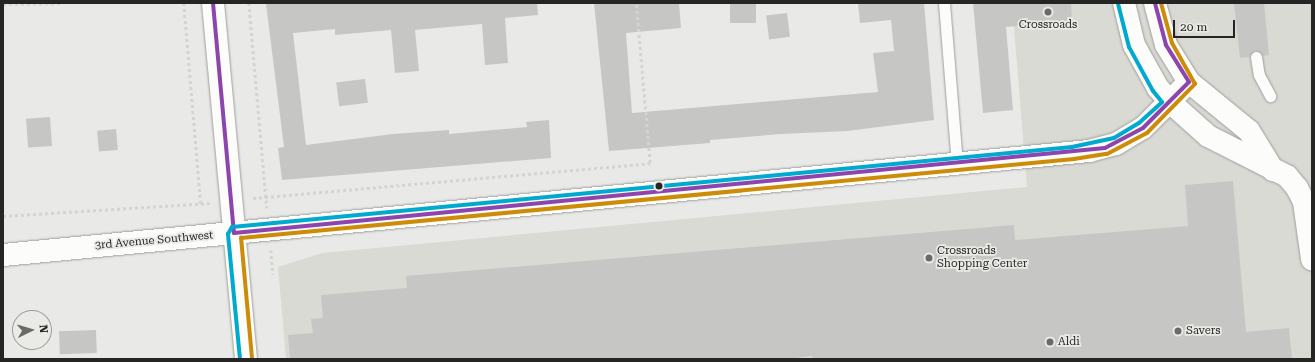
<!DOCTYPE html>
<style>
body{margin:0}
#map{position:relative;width:1315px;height:362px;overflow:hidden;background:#e9eae7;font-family:"Roboto Serif",serif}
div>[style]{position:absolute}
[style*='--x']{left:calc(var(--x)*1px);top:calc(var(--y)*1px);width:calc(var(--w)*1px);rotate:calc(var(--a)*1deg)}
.built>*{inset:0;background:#d9dad3}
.building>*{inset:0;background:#c6c7c5;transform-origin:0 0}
.path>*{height:2.5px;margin-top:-1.25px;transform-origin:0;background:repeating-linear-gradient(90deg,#d3d4d3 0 3px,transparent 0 6px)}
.roads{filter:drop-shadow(0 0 1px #9e9e9c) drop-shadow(0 0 1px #9e9e9c)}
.service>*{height:11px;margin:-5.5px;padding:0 5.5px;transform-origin:5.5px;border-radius:5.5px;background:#fcfcfb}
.minor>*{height:22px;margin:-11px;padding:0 11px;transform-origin:11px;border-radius:11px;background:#fcfcfb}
.bus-1>*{height:4px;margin:-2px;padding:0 2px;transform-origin:2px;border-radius:2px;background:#8e44ad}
.bus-2>*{height:4px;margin:-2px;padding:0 2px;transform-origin:2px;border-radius:2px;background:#cd8c07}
.bus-3>*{height:4px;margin:-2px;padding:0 2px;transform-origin:2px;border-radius:2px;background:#00a9ce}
.dots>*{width:11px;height:11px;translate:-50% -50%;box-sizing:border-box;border:2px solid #eaebe6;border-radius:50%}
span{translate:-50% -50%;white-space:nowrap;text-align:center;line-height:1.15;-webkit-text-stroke:3.5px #eaebe6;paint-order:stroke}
.poi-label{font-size:11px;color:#252624}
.left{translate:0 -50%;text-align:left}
.street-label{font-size:11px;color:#252624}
.frame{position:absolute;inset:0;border:4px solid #252624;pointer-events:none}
.north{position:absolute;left:12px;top:310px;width:40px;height:40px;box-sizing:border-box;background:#eaebe6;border:1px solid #9b9c98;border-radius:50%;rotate:85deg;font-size:11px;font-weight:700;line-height:16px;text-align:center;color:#252624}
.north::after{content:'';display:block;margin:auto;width:14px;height:18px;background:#6a6b68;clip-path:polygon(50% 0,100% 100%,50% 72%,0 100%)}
.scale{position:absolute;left:1173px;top:20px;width:62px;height:18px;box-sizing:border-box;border:2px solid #252624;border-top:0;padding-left:5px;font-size:12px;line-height:14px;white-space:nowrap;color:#252624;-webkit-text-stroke:3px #eaebe6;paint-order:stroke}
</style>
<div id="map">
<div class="built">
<i style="clip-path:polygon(1012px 3px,1312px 3px,1312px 359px,286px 359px,278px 267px,322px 253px,1027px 187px)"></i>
</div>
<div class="building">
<i style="clip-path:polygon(280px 3px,537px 3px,538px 15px,505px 18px,508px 63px,485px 65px,482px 24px,415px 30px,419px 71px,395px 73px,391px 30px,335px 35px,335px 29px,293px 33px,306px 145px,393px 134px,449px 130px,449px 134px,527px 127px,526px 122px,549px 120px,551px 158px,282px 180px,278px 148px,284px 147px,266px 4px)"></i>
<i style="clip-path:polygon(594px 3px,679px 3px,681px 28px,626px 33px,632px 113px,878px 92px,873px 53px,894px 51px,891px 20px,860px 23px,858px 3px,924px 3px,934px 120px,847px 131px,781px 134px,710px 140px,710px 143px,609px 151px)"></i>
<i style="left:730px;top:3px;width:26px;height:20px"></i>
<i style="clip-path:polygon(973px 3px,1071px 3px,1072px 21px,1006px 27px,1013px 110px,983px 113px)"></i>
<i style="clip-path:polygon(1234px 3px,1264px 3px,1269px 55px,1263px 56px,1255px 50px,1249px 57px,1240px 58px)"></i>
<i style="left:787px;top:13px;width:24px;height:21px;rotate:83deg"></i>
<i style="left:365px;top:79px;width:24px;height:29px;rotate:83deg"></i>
<i style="left:50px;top:117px;width:29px;height:24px;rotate:86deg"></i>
<i style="left:116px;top:129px;width:21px;height:19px;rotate:85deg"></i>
<i style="clip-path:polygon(1233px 181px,1246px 332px,1289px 328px,1292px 359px,813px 359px,812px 356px,786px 359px,290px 359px,288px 335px,313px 333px,311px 319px,323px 318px,321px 295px,407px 288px,406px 276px,1014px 225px,1015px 240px,1188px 226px,1185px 185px)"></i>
<i style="left:96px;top:330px;width:23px;height:37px;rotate:88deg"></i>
</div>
<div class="path">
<i style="--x:184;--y:3;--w:202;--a:85.2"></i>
<i style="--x:249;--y:3;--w:206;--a:85"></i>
<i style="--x:3;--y:4;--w:59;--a:-1"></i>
<i style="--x:253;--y:198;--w:399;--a:-5"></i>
<i style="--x:650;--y:163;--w:161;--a:-95"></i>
<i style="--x:3;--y:216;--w:207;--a:-3.6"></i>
<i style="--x:271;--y:250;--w:25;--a:85"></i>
</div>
<div class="roads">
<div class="service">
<i style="--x:944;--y:3;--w:162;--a:85.4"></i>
<i style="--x:1256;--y:57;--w:18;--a:81"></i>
<i style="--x:1259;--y:75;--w:24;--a:62"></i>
</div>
<div class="minor">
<i style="--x:213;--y:3;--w:358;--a:84.7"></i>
<i style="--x:1124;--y:3;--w:43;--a:76.6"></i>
<i style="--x:1134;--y:45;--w:49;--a:60.8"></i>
<i style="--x:1158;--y:88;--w:18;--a:49"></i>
<i style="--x:1170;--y:102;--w:51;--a:41.8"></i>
<i style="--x:1208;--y:136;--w:89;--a:26.9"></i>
<i style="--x:1287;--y:176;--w:16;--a:50"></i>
<i style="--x:1297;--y:188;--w:16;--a:63"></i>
<i style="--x:1304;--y:202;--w:58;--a:82"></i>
<i style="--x:1155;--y:3;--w:43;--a:75.3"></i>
<i style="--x:1166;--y:45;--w:44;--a:58.1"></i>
<i style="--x:1189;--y:82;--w:77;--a:39.2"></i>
<i style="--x:1249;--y:131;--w:46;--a:58.4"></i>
<i style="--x:3;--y:255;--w:1091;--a:-5.47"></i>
<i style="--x:1089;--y:151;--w:28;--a:-15"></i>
<i style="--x:1116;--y:144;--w:31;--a:-31"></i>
<i style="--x:1143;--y:128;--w:65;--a:-45"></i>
</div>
</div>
<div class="bus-1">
<i style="--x:213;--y:3;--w:231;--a:84.8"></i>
<i style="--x:234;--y:233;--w:875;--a:-5.57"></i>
<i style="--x:1105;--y:148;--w:43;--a:-27.8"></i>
<i style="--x:1143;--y:128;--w:65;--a:-45"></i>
<i style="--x:1189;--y:82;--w:44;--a:-121.9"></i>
<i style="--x:1166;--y:45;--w:43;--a:-104.7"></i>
</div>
<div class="bus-2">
<i style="--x:252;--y:358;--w:121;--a:-95.2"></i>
<i style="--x:241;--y:238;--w:837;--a:-5.42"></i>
<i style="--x:1074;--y:159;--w:33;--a:-9"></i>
<i style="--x:1107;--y:154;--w:45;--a:-27.7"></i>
<i style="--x:1147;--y:133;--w:69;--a:-45.6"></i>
<i style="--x:1195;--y:84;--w:47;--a:-119.3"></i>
<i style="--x:1172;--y:43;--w:41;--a:-105.4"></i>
</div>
<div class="bus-3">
<i style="--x:240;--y:359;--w:126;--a:-95.5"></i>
<i style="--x:228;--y:234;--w:8;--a:-60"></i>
<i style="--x:232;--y:227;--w:844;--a:-5.44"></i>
<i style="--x:1072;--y:147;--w:43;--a:-12.1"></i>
<i style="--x:1114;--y:138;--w:29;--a:-31"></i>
<i style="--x:1139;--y:123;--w:31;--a:-42"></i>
<i style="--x:1162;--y:102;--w:14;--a:-129"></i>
<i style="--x:1153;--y:91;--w:50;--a:-118.6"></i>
<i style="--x:1129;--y:47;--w:44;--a:-104.3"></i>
</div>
<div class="dots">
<i style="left:1048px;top:12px;background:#6a6b68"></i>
<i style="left:659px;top:186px;background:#252624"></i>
<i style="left:929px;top:258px;background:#6a6b68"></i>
<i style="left:1178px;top:331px;background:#6a6b68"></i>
<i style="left:1050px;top:342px;background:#6a6b68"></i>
</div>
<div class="poi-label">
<span style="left:1048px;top:25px">Crossroads</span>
<span class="left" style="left:937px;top:258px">Crossroads<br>Shopping Center</span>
<span class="left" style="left:1186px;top:331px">Savers</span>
<span class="left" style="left:1058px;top:342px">Aldi</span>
</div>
<div class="street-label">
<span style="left:154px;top:241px;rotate:-5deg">3rd Avenue Southwest</span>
</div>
<div class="frame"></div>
<div class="north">N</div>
<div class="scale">20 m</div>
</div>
